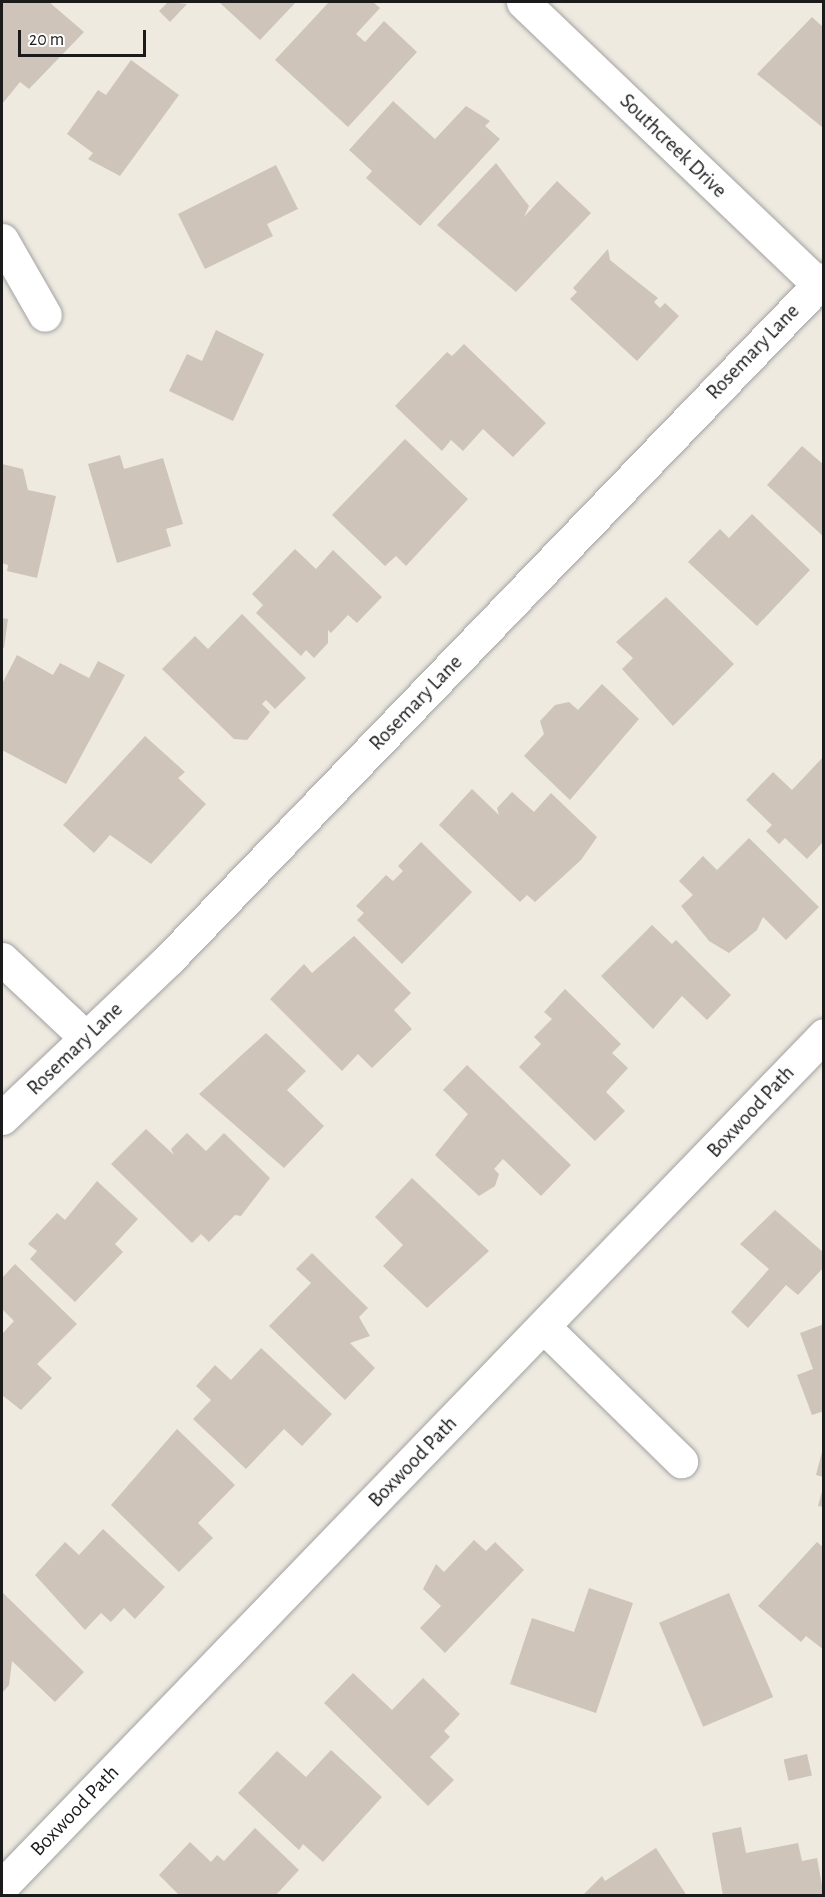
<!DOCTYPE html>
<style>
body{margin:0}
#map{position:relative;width:825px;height:1897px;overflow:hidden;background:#eeeae0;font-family:"Alegreya Sans",sans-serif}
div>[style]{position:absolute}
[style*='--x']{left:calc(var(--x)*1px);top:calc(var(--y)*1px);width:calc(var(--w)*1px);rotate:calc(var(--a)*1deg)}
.building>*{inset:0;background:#cec4b9;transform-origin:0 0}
.roads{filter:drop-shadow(0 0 2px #a2a2a2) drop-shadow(0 0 2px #a2a2a2)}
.minor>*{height:33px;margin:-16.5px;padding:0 16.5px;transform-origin:16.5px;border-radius:16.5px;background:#fff}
span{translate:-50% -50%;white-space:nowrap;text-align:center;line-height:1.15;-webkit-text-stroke:4.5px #fff;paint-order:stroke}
.street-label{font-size:21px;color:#1b1b1b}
.frame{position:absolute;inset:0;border:3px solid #1b1b1b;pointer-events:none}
.scale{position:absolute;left:18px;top:30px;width:128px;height:27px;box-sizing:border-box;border:3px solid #1b1b1b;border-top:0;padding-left:8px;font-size:18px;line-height:21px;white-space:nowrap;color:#1b1b1b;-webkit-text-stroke:4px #fff;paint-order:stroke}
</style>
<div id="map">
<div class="building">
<i style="clip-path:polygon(2px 2px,49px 2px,84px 32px,29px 89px,20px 82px,2px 104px)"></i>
<i style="clip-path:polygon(168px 2px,187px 4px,170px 22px,159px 11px)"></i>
<i style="clip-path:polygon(219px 2px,296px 2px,260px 40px)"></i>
<i style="clip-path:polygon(329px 2px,373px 2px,380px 8px,356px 34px,365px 42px,384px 21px,417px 52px,348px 127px,275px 60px)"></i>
<i style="clip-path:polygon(812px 17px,824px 28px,822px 127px,757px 74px)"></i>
<i style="clip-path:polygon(131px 60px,179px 95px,120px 176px,88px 159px,93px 153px,67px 134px,98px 90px,106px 95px)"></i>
<i style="clip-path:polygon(393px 101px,435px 139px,466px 106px,490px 121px,485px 126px,500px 139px,420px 226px,366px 178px,372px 171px,349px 150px)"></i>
<i style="clip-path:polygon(496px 163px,529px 206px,524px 217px,557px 181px,591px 213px,516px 292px,437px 225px)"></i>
<i style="clip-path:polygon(276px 165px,298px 209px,267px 224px,273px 236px,205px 269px,178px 214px)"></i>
<i style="clip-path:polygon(608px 249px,610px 260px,658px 298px,654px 302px,660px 308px,665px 303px,679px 316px,637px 361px,570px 299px,577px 292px,573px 288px)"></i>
<i style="clip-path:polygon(216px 330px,264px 354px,233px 421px,169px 391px,187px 354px,202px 361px)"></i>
<i style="clip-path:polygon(464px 344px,546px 423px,513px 457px,483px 429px,463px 451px,451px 440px,442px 451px,395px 406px,447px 352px,452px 356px)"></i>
<i style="clip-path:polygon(405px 439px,468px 499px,406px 566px,396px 556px,385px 566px,332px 515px)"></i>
<i style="clip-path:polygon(802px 446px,824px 465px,824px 537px,767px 485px)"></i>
<i style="clip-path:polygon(120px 455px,124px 469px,163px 458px,183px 524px,166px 529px,171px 546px,117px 563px,88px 464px)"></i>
<i style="clip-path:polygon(2px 464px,23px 469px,28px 490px,56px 496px,37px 578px,7px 571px,8px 565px,2px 563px)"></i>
<i style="clip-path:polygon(752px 514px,810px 570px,757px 626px,688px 562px,720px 529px,729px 538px)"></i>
<i style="clip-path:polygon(295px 549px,316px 569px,333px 550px,382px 597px,357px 623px,348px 615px,331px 633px,328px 630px,328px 643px,314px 658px,306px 650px,301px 656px,256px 613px,263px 605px,252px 594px)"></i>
<i style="clip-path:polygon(666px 597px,734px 664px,673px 726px,622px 669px,633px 658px,616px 642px)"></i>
<i style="clip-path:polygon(242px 614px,306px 678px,275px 709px,266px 700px,262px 704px,270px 712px,247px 740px,234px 739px,162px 669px,195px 636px,208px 649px)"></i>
<i style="clip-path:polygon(2px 618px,8px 619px,4px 648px,2px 647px)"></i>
<i style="clip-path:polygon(17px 655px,53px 675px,60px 663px,89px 678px,98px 661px,125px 675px,66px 784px,2px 750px,2px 684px)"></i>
<i style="clip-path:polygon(602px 684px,639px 719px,570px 800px,524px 756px,544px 734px,540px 721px,555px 705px,569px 702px,578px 710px)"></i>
<i style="clip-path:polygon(145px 736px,185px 772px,178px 778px,206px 804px,151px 864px,110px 835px,94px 853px,63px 825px)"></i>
<i style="clip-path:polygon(824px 756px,824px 841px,807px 859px,785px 838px,779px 844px,766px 831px,772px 825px,746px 800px,773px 772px,792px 790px)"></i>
<i style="clip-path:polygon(472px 789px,499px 815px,497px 808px,512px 792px,534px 812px,551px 793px,597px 837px,581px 860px,535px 902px,527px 895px,520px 902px,439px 825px)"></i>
<i style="clip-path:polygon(749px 838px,819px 907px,786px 940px,763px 917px,757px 930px,729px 953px,709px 941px,681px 906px,693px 895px,679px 881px,703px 856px,717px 870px)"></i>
<i style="clip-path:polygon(421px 842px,472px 892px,402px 964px,357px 920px,364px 913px,356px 906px,386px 875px,393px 881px,403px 871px,398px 866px)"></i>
<i style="clip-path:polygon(652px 925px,672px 944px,676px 940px,731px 995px,707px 1020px,682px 996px,653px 1029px,601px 976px)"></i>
<i style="clip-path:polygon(354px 936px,411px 993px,394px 1010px,412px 1029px,372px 1068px,358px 1054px,342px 1071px,270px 999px,304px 964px,312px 973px)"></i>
<i style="clip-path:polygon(565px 989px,621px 1044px,612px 1053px,628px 1068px,606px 1092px,625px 1111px,595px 1141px,519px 1067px,541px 1044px,534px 1037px,552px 1019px,544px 1012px)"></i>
<i style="clip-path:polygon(266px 1033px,306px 1071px,287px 1090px,324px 1126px,284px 1168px,199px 1094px)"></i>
<i style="clip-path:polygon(467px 1065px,571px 1165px,541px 1196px,503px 1159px,494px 1169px,499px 1174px,495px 1186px,479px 1196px,435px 1155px,468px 1114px,443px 1090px)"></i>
<i style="clip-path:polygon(146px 1129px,174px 1155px,171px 1149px,187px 1133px,206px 1151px,224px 1133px,270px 1178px,241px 1216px,235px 1215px,209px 1242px,201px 1234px,192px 1243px,111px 1164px)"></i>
<i style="clip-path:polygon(412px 1178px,489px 1251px,427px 1308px,383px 1266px,403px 1245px,375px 1217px)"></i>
<i style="clip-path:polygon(97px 1181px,138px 1219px,115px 1244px,123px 1252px,75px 1302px,30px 1259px,37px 1251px,28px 1244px,57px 1213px,65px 1220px)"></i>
<i style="clip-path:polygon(775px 1210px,824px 1253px,824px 1267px,798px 1295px,786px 1285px,748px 1328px,731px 1312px,769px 1269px,740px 1244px)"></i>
<i style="clip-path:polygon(312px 1253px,368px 1308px,359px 1317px,370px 1336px,350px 1343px,375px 1368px,345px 1400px,269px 1326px,311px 1283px,296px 1269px)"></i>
<i style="clip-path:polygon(15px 1264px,77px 1324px,37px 1364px,52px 1378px,21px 1410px,2px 1395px,2px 1334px,14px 1321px,2px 1309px,2px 1278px)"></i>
<i style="clip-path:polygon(824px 1324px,824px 1411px,812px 1415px,797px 1375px,813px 1369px,800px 1333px)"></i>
<i style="clip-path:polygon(261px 1348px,332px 1414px,302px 1446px,284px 1429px,246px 1469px,193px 1419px,211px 1400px,196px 1386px,215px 1365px,231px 1380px)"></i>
<i style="clip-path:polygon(177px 1429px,235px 1485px,198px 1523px,213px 1538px,179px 1572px,111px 1505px)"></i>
<i style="clip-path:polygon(824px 1444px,824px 1477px,816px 1475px)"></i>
<i style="clip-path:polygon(823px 1488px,824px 1488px,824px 1507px,818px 1506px)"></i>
<i style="clip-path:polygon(103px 1529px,165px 1587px,135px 1619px,124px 1608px,111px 1622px,101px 1613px,85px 1630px,35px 1575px,65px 1542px,79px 1555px)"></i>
<i style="clip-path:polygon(474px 1540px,486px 1551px,495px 1542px,524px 1570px,445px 1653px,420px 1628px,441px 1606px,423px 1589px,436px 1564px,444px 1572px)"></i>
<i style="clip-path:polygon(817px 1542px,824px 1548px,824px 1650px,806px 1636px,801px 1642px,758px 1606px)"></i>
<i style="clip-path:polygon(589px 1588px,633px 1603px,596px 1713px,510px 1684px,532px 1618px,574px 1632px)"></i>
<i style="clip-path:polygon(2px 1592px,84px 1672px,55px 1702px,12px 1661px,9px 1685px,2px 1693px)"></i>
<i style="left:729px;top:1593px;width:113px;height:76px;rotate:67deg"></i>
<i style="clip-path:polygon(353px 1673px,392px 1710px,423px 1678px,460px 1714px,444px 1731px,450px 1737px,430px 1757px,454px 1780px,428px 1806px,324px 1703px)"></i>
<i style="clip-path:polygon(331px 1750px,382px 1797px,323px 1862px,303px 1844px,299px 1850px,238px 1793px,277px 1751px,306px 1777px)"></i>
<i style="left:807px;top:1754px;width:22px;height:24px;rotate:77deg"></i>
<i style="clip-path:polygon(741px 1827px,746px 1853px,798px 1843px,802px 1861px,817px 1858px,824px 1896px,723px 1896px,712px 1833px)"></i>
<i style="clip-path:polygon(255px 1828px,299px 1870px,275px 1896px,180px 1896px,159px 1875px,190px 1842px,211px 1862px,217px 1855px,224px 1861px)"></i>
<i style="clip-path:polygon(656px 1848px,687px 1896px,582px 1896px,602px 1876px,605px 1881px)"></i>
</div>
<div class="roads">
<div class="minor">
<i style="--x:523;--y:2;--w:417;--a:43.7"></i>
<i style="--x:2;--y:240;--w:86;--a:60.2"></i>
<i style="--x:2;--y:959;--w:115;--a:43.2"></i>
<i style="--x:2;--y:1118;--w:231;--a:-43.6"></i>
<i style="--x:169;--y:959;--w:944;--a:-46.07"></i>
<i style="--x:544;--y:1327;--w:192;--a:44.4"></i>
<i style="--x:2;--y:1886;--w:1183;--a:-45.99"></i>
</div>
</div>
<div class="street-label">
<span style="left:673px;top:146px;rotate:44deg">Southcreek Drive</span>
<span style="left:753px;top:352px;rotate:-46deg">Rosemary Lane</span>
<span style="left:416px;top:703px;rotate:-46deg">Rosemary Lane</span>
<span style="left:75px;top:1049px;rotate:-44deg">Rosemary Lane</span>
<span style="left:751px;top:1112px;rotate:-47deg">Boxwood Path</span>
<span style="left:413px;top:1462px;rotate:-46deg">Boxwood Path</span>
<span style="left:75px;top:1811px;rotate:-46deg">Boxwood Path</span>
</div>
<div class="frame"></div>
<div class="scale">20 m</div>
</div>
